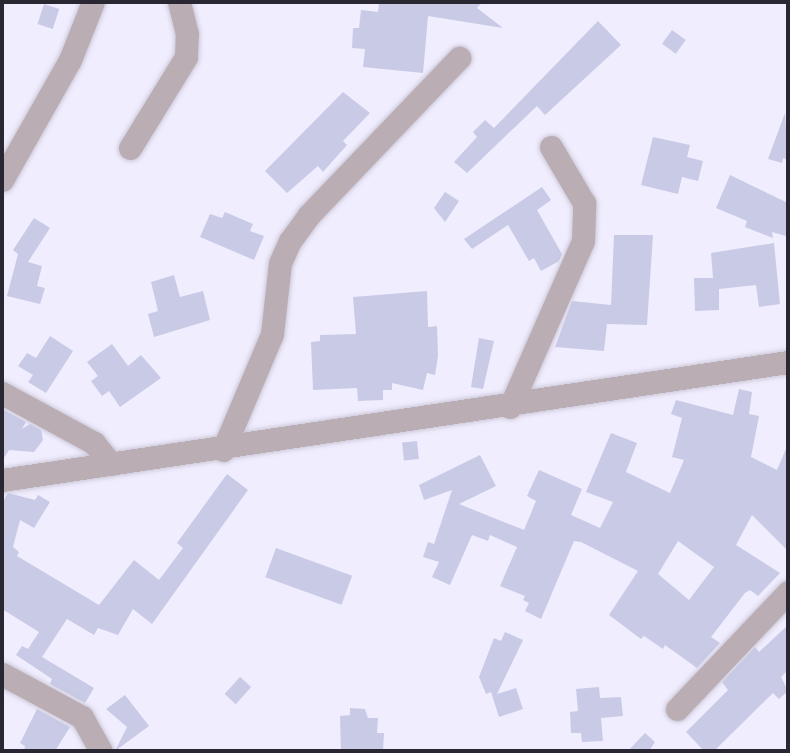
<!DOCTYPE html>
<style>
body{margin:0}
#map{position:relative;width:790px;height:753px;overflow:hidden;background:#f0edfe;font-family:"Source Sans 3",sans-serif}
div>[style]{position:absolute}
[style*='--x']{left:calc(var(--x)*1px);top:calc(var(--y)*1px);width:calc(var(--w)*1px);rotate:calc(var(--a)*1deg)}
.building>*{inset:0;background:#c8cae6;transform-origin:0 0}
.roads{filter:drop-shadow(0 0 2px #ccc9d9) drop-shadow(0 0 2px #ccc9d9)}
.minor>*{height:23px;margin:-11.5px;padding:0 11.5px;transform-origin:11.5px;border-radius:11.5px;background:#baadb3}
span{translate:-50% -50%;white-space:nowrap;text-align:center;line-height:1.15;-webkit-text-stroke:7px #f0edfe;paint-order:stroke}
.frame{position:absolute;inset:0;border:4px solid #292732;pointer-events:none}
</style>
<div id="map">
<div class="building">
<i style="clip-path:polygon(379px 2px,482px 2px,477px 8px,503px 28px,428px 16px,423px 73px,363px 67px,365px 49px,352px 48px,353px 28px,359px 28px,361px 10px,378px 12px)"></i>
<i style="left:44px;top:4px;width:16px;height:21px;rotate:18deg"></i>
<i style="clip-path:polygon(598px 21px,621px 45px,545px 115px,537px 106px,467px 173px,454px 162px,477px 137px,473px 132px,485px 120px,494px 128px)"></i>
<i style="left:672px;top:30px;width:17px;height:17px;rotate:36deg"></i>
<i style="clip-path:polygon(343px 92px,370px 113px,343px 141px,347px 145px,323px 172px,318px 166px,287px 193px,265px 171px)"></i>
<i style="clip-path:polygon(785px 113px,788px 160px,783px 158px,782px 163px,768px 159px)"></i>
<i style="clip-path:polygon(653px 137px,690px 145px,687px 157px,703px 161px,698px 181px,682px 177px,678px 194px,641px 185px)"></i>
<i style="clip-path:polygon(730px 175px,788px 203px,786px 236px,772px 232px,773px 238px,745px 227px,747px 221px,716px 208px)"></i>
<i style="clip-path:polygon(542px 187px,551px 200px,537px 210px,562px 254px,559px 261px,541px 271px,534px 258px,529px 261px,508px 225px,472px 249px,464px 239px)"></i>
<i style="clip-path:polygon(445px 192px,459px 201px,445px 222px,434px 208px)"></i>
<i style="clip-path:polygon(225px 212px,253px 224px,250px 231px,264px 236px,254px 260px,200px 237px,210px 214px,222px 218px)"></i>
<i style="clip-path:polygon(34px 218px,50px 228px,28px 262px,42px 266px,37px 286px,45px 288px,40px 304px,7px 296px,18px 254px,13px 250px)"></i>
<i style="clip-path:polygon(614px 235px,653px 235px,647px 325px,607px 324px,604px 351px,555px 347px,572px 301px,611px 305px)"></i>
<i style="clip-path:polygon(774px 243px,780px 304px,759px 307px,756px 285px,719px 289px,719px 310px,695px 311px,694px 278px,713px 278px,711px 253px)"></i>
<i style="clip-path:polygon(174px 275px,180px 297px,203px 291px,210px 320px,154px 337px,148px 314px,158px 311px,151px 282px)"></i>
<i style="clip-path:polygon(427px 291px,428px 327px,437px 326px,438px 356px,435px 375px,427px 373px,423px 390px,392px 383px,392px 390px,383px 390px,383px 400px,358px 401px,357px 388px,313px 390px,311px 342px,320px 341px,320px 335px,356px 334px,353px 297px)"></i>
<i style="clip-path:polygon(50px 336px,73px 351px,46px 393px,28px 382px,33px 375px,18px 366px,27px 353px,36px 358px)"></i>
<i style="clip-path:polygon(479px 338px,494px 341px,483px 389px,471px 387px)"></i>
<i style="clip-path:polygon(112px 344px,128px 366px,141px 355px,161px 378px,120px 407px,109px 391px,102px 396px,91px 381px,98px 376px,87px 362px)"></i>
<i style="clip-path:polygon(evenodd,739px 389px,752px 392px,749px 414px,759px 416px,751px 457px,777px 470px,788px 444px,788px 551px,752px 515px,736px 545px,780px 573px,758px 596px,750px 590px,745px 593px,711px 637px,720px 643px,697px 668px,665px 645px,663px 649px,644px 636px,641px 639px,609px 615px,638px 571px,581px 542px,574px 541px,541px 619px,525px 611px,529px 603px,523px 600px,525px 596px,500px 586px,517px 547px,490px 535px,488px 541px,472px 535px,450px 585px,432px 577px,439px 562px,423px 557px,428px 542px,434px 544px,452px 490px,424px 500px,419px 485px,480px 455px,496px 486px,459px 504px,524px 530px,536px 501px,527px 496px,539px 470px,582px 489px,571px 515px,600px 528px,613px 502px,586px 492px,611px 433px,637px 443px,626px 472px,670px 493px,684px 460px,672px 457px,682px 418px,671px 414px,676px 400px,733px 415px,739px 389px,678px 541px,714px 567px,689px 600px,658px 574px,678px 541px)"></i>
<i style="clip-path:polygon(2px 409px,26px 422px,22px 429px,30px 424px,41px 430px,43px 440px,34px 452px,9px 450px,2px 461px)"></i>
<i style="left:417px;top:441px;width:18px;height:15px;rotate:84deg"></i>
<i style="clip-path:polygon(227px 474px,248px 490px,152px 624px,133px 609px,118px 635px,98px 628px,94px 635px,67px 619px,42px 657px,94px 688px,85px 703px,50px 684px,52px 679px,16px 655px,22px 646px,28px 649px,39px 632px,2px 609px,2px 503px,8px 493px,35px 500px,38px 495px,50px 502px,34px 528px,20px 520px,13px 547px,19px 552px,17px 556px,99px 605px,134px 560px,159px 580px,183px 548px,177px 543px)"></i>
<i style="left:276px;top:548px;width:81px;height:31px;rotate:20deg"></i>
<i style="clip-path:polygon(788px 625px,788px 670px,781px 677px,788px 691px,779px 699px,773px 693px,714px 751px,704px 751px,686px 732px,728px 690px,722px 682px,755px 647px,759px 652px)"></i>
<i style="clip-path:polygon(505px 632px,523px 640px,497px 694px,516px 688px,523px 709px,499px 717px,491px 692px,486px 694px,479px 677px,494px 638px,501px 641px)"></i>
<i style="left:240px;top:677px;width:15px;height:23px;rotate:42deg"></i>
<i style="clip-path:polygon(599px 687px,600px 698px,621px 697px,623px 716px,601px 718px,603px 741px,582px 742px,581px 733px,571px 733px,570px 712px,578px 711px,576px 689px)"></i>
<i style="clip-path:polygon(125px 695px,149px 726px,115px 751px,127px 727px,106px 709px)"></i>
<i style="clip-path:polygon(350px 708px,365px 709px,368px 718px,378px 718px,377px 733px,384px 733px,383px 751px,341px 751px,340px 716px,350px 715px)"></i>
<i style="clip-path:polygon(37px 709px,70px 727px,55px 751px,24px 751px,25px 746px,20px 743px)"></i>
<i style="clip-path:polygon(645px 733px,655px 742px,649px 751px,628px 751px)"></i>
</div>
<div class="roads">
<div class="minor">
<i style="--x:130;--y:148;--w:107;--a:-58.4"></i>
<i style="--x:186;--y:57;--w:23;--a:-88"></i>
<i style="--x:187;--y:34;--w:33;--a:-104"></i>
<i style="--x:2;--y:180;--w:138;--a:-60.5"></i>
<i style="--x:70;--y:60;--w:62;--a:-68.4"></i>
<i style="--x:2;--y:393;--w:105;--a:28.5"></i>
<i style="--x:94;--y:443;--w:27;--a:51"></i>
<i style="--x:510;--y:407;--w:181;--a:-66.3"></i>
<i style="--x:583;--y:241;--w:38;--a:-88"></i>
<i style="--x:584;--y:203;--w:65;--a:-120.5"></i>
<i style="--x:223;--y:450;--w:126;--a:-67.1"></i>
<i style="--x:272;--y:334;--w:71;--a:-83.6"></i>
<i style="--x:280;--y:263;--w:24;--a:-66"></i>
<i style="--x:290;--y:241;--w:31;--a:-54"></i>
<i style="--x:308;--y:216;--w:219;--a:-46.3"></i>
<i style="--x:2;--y:480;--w:795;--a:-8.54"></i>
<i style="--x:2;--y:674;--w:91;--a:28.3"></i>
<i style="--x:82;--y:717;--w:39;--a:61"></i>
<i style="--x:677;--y:709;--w:161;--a:-46.5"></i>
</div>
</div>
<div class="frame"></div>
</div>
